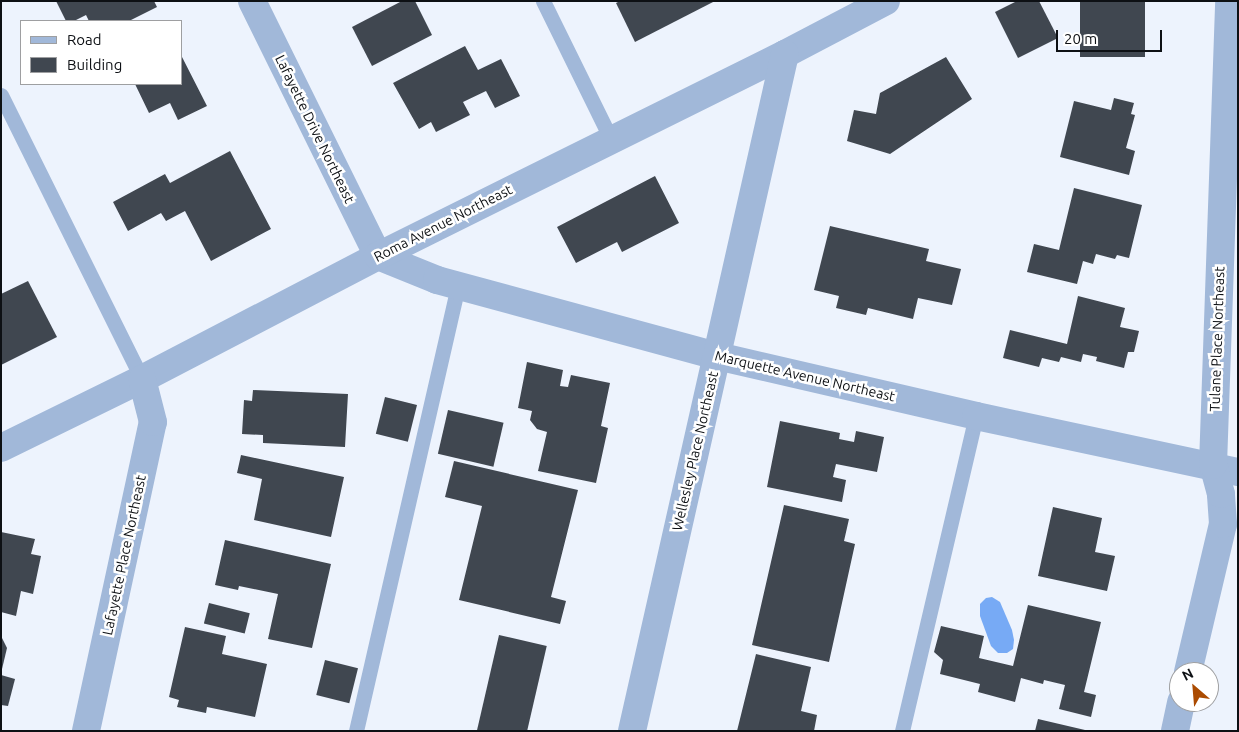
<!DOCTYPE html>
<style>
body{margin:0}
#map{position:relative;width:1239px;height:732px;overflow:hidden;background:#edf3fd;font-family:Ubuntu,sans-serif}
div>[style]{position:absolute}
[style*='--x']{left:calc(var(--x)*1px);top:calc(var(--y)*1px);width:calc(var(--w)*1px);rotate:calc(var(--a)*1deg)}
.water>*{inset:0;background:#77aaf5}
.building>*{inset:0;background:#404750;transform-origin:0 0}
.lane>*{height:15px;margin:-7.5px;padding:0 7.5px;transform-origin:7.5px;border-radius:7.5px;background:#a1b8d9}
.street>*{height:28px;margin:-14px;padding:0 14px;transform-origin:14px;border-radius:14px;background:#a1b8d9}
span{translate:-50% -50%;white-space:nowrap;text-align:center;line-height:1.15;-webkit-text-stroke:5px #fff;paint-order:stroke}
.street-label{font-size:14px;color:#0d1014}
.frame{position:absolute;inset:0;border:2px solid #0d1014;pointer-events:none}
.legend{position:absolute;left:20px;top:20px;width:162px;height:65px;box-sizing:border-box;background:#fff;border:1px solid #9e9fa1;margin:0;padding:6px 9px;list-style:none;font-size:15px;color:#0d1014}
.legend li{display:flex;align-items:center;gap:10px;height:25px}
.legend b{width:25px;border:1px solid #9e9fa1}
.north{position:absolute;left:1169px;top:662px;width:50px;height:50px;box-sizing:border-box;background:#fff;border:1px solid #9e9fa1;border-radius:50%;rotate:333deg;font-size:14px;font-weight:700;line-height:20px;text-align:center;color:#0d1014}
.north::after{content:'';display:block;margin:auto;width:18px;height:22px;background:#ab4b01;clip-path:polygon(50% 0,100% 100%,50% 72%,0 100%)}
.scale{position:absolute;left:1056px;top:30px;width:106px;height:22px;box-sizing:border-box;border:2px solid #0d1014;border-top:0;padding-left:6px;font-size:15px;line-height:18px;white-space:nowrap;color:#0d1014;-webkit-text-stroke:4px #fff;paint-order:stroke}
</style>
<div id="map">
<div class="water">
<i style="clip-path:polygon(992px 597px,1000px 602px,1012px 630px,1014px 640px,1013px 649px,1007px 653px,998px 653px,991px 646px,980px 616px,980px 604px,986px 598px)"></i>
</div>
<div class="building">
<i style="clip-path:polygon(56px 1px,154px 1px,157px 7px,129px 21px,89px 21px,86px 15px,74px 21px,66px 21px)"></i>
<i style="clip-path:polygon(402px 1px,415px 1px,432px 35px,372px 66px,352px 27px)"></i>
<i style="clip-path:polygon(620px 1px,715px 1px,635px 42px,616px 3px)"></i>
<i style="clip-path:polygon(1017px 1px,1039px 1px,1058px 38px,1018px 58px,995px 12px)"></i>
<i style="left:1080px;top:1px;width:65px;height:56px"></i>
<i style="clip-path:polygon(465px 46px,478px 70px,501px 59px,520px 96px,495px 108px,486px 91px,463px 102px,470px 115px,436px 132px,431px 122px,419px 129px,393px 83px)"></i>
<i style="clip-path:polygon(181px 55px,207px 106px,178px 120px,170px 103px,149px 113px,135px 84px,181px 84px)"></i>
<i style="clip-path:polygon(946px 57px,972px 99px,890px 154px,847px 141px,854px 110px,876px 114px,880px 93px)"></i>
<i style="clip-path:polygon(1114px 98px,1134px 103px,1131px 114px,1135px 115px,1126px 148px,1135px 151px,1129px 175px,1060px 157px,1074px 101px,1111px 110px)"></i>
<i style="clip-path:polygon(230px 151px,271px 229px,211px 261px,185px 211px,166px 221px,161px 213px,128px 231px,113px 202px,165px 174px,170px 183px)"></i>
<i style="clip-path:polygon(655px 176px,679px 223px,622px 252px,617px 242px,576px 263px,557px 227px)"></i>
<i style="clip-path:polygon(1074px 188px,1142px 205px,1129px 258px,1117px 255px,1115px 259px,1096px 254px,1093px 264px,1083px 261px,1077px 284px,1027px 272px,1034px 244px,1059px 250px)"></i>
<i style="clip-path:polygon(830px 226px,929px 249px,926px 261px,961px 269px,952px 305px,918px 298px,913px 319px,868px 308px,866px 315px,836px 308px,839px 296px,814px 290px)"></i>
<i style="clip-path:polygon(28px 281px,57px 337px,1px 365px,1px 294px)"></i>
<i style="clip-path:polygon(1078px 296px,1125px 308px,1120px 327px,1139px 331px,1134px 352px,1128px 352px,1124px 368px,1096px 361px,1097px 357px,1083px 354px,1081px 362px,1061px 357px,1059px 362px,1042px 358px,1039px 367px,1003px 358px,1010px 330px,1067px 344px)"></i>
<i style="clip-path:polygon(527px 362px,563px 370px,560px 386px,568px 387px,571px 375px,610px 383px,601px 426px,608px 428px,596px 483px,538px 471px,547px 432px,537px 429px,530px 420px,532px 411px,518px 408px)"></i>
<i style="clip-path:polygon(253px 390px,348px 394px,345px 447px,263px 443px,263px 435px,242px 434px,244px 400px,252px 401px)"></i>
<i style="left:385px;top:397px;width:33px;height:38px;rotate:14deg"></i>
<i style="left:448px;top:410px;width:57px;height:45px;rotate:13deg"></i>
<i style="clip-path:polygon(780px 421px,840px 433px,839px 439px,854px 442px,856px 431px,884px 437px,877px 472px,836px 464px,833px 477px,846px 480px,842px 502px,767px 487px)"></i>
<i style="clip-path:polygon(241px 455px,344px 477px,331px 537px,254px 520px,262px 479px,237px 473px)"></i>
<i style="clip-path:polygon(454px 461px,578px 490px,551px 597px,566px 601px,560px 624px,459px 600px,482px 506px,445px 497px)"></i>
<i style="clip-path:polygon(784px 505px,849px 519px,844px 541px,855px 544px,829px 662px,752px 645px)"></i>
<i style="clip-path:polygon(1053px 507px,1102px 518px,1095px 552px,1115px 556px,1107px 591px,1038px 576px)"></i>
<i style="clip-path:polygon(1px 532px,35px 539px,31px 554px,41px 556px,33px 594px,21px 591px,16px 616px,1px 612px)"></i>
<i style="clip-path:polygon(225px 540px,331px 564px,312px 648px,268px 639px,278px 594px,239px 586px,238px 590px,215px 585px)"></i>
<i style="left:209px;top:603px;width:42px;height:21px;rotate:14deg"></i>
<i style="clip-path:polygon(1028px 605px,1101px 622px,1084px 692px,1096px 695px,1091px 717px,1059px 709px,1065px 685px,1044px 680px,1043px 684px,1021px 678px,1015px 702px,978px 692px,980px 684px,940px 674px,943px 660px,934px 652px,941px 626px,984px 636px,979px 658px,1013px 666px)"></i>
<i style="clip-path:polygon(185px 627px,226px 636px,222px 654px,267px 664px,255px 717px,207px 707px,206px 713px,177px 707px,179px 700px,169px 697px)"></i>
<i style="left:499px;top:635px;width:49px;height:98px;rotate:13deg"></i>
<i style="clip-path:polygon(1px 636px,7px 648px,2px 669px,1px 669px)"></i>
<i style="clip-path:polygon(756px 654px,811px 667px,801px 711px,817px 715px,814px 731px,737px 731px)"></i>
<i style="left:325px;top:660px;width:34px;height:36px;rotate:14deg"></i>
<i style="clip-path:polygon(1px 675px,15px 679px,8px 706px,1px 705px)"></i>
<i style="clip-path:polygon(1038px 719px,1085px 730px,1085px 731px,1035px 731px)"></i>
</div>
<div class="lane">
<i style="--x:543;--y:1;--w:154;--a:63.8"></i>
<i style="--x:1;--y:95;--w:317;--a:63.6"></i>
<i style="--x:356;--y:731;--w:458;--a:-77.1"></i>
<i style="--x:902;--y:731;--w:324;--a:-76.8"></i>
</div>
<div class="street">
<i style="--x:252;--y:1;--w:284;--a:63.7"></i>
<i style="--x:378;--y:256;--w:64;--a:22.1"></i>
<i style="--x:437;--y:280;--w:290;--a:15.2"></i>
<i style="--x:717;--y:356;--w:266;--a:13"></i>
<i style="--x:976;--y:416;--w:268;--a:12.1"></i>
<i style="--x:1;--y:448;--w:157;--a:-26.1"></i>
<i style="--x:142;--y:379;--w:266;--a:-27.5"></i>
<i style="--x:378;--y:256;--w:454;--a:-26.4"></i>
<i style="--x:785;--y:54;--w:114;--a:-27.7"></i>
<i style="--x:1188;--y:672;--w:152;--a:-76.7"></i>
<i style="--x:1223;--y:524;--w:30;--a:-94"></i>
<i style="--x:1221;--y:494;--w:30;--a:-105"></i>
<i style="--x:1213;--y:465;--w:464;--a:-88"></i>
<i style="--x:86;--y:731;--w:316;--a:-77.8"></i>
<i style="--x:153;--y:422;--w:44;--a:-104.3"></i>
<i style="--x:632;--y:731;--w:694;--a:-77.27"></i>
<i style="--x:1175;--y:731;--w:30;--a:-78"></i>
</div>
<div class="street-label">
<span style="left:315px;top:129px;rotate:64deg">Lafayette Drive Northeast</span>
<span style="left:443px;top:223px;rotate:-27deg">Roma Avenue Northeast</span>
<span style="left:1217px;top:339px;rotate:-88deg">Tulane Place Northeast</span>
<span style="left:805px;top:376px;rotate:13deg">Marquette Avenue Northeast</span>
<span style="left:695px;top:451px;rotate:-77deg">Wellesley Place Northeast</span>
<span style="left:124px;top:555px;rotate:-78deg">Lafayette Place Northeast</span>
</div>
<div class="frame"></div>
<ul class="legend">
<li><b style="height:6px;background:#a1b8d9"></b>Road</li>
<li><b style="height:14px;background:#404750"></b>Building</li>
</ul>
<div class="north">N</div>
<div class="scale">20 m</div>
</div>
